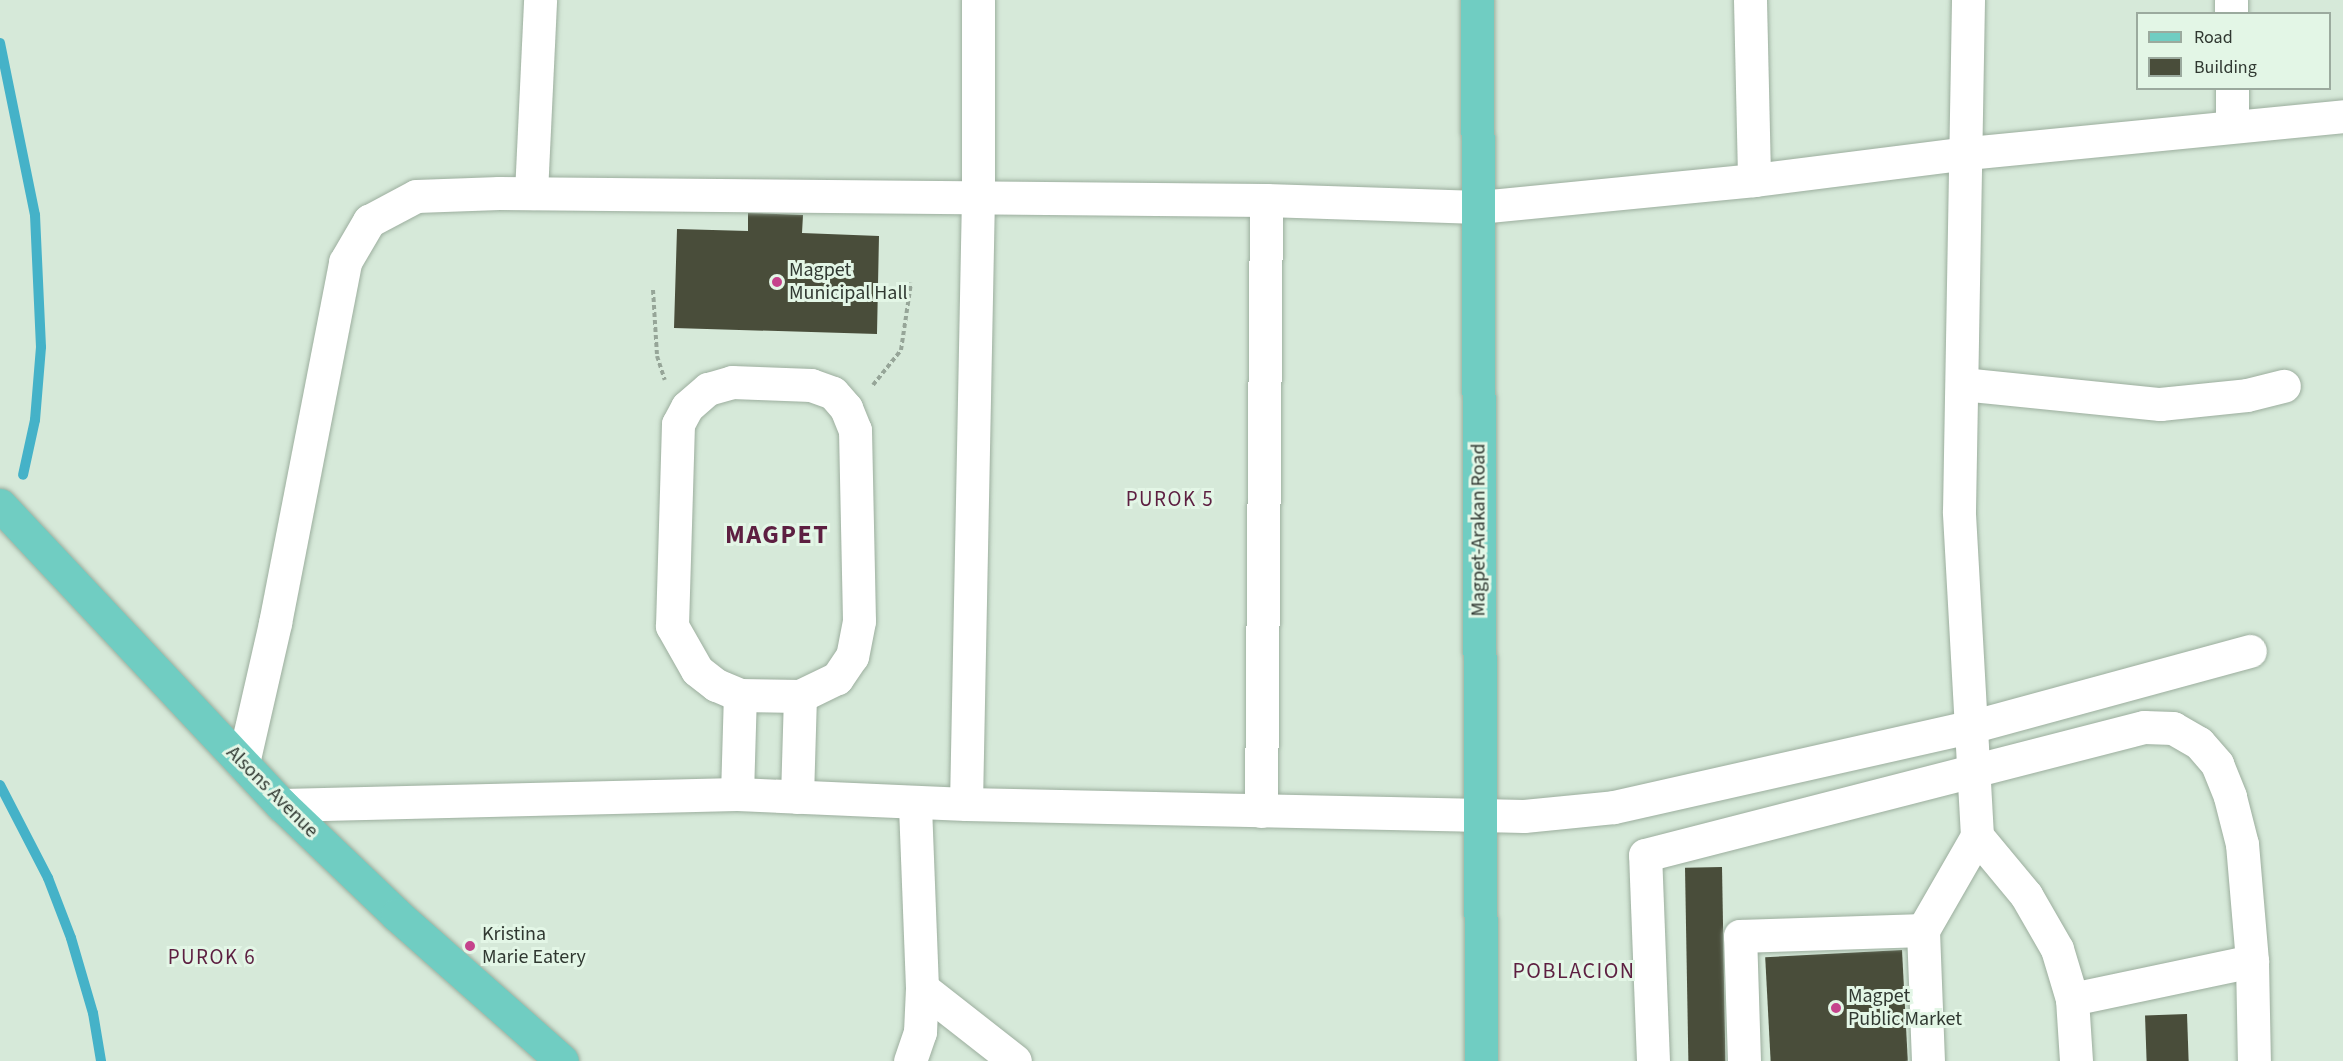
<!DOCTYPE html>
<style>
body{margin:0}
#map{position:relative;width:2343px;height:1061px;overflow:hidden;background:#d6e9d9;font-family:"Source Sans 3",sans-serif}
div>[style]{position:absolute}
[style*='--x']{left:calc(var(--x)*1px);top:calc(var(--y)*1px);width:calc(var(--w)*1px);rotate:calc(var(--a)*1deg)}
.stream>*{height:10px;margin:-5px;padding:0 5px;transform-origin:5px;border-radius:5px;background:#45b2c8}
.building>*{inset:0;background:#494d3a;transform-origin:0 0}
.path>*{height:4px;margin-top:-2px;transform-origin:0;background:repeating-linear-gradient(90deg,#96a598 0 4.5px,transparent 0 7.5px)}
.roads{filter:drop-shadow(0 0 2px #9cae9e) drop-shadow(0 0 2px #9cae9e)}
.minor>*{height:33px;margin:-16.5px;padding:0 16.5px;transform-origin:16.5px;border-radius:16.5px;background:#fff}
.major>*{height:33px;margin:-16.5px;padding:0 16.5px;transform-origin:16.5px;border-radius:16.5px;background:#70cdc2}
.dots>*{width:16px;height:16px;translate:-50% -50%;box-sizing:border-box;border:3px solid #e3f6e6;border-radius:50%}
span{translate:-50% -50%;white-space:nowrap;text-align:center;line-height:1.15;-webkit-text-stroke:6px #e3f6e6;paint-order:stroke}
.poi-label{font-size:20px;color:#303831}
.left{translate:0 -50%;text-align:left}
.street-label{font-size:20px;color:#303831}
.neighbourhood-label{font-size:21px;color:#5d1f41;letter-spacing:1.5px}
.quarter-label{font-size:22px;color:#5d1f41;letter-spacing:1.5px}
.district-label{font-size:26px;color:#5d1f41;font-weight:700;letter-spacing:1.5px}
.legend{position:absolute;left:2136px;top:12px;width:195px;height:78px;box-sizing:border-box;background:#e3f6e6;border:2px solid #9baa9e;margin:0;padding:8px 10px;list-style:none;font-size:18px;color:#303831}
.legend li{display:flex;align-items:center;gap:12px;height:30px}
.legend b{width:30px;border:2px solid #9baa9e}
</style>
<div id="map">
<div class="stream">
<i style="--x:0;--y:43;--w:176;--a:78.5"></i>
<i style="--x:35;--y:215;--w:132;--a:87.4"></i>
<i style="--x:41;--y:347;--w:73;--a:94.7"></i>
<i style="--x:35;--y:420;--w:56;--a:102.3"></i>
<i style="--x:0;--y:785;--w:105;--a:62.7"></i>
<i style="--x:48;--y:878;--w:64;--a:69"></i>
<i style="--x:71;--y:938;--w:78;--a:73.7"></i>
<i style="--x:93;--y:1013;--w:49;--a:80.5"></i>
</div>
<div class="building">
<i style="clip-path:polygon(748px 213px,803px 215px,802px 233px,879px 236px,877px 334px,674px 328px,677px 229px,748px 231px)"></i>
<i style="left:1722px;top:867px;width:194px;height:37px;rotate:89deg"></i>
<i style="left:1902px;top:950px;width:111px;height:137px;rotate:87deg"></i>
<i style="left:2187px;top:1014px;width:47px;height:42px;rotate:88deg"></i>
</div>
<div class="path">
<i style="--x:653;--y:290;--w:66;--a:86.5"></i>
<i style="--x:657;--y:356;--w:25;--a:72"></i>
<i style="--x:873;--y:385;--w:45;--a:-51.3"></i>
<i style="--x:901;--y:350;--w:68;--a:-81.5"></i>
</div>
<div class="roads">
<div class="minor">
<i style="--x:1750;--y:0;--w:180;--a:88.7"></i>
<i style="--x:2231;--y:0;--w:14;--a:90"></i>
<i style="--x:2232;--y:88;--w:37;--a:90"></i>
<i style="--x:531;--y:193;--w:193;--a:-87.3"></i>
<i style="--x:732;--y:382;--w:79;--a:2.2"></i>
<i style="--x:811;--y:385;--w:23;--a:20"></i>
<i style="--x:833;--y:393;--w:20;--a:49"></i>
<i style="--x:846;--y:408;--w:24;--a:68"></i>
<i style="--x:855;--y:430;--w:191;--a:88.8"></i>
<i style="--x:859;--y:621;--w:36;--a:101"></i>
<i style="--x:852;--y:656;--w:27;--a:124"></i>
<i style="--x:837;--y:678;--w:41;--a:154.1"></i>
<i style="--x:800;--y:696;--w:60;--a:-179"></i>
<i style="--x:740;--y:695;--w:26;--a:-157"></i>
<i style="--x:716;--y:685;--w:24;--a:-142"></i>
<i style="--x:697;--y:670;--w:51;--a:-119.6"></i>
<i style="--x:672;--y:626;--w:202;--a:-88.3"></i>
<i style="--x:678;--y:424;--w:19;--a:-62"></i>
<i style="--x:687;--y:407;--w:28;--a:-41"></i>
<i style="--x:708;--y:389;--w:25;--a:-16"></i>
<i style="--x:1962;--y:384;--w:199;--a:5.8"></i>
<i style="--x:2160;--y:404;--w:87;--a:-5.9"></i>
<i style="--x:2247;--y:395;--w:38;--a:-14"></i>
<i style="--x:243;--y:763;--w:144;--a:-77.1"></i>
<i style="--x:275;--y:623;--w:368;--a:-79"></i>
<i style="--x:345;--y:262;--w:48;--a:-59.7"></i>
<i style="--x:369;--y:221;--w:53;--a:-28"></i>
<i style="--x:416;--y:196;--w:83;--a:-2.1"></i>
<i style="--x:499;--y:193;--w:767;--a:0.52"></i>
<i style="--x:1266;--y:200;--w:213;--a:1.9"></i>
<i style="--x:1479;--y:207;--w:276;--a:-5.6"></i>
<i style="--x:1754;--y:180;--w:216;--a:-7.2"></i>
<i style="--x:1968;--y:153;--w:377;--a:-5.6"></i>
<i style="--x:737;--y:794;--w:99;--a:-88.3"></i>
<i style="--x:797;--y:797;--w:101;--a:-88.3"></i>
<i style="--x:966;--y:804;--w:606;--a:-88.87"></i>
<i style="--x:978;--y:198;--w:198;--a:-90"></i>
<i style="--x:282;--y:805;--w:455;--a:-1.4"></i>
<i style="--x:737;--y:794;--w:229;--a:2.5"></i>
<i style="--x:966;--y:804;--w:558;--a:1.23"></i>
<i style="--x:1524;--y:816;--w:90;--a:-5.7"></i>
<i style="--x:1614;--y:807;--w:365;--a:-12.7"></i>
<i style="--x:1970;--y:727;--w:290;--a:-15.2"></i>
<i style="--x:1261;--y:811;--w:611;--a:-89.53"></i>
<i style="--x:1977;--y:836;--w:77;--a:50.3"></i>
<i style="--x:2026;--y:895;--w:62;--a:60.1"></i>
<i style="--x:2057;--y:949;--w:52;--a:73.3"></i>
<i style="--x:2072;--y:999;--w:62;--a:86.3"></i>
<i style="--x:922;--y:988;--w:118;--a:38.1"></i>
<i style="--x:2072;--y:999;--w:184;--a:-11.9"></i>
<i style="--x:910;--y:1061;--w:31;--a:-71"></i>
<i style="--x:920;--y:1032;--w:44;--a:-87.4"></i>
<i style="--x:922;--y:988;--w:186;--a:-92.2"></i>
<i style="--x:1653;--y:1061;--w:206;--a:-92.2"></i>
<i style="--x:1645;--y:855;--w:515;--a:-14.39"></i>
<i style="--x:2144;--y:727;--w:29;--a:2"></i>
<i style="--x:2173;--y:728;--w:30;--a:30"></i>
<i style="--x:2199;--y:743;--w:28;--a:49"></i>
<i style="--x:2217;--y:764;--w:35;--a:68"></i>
<i style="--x:2230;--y:797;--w:49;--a:75.7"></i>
<i style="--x:2242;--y:844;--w:117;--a:85.1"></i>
<i style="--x:2252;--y:961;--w:100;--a:88.9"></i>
<i style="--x:1744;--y:1061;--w:125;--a:-91.8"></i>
<i style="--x:1740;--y:936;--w:183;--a:-1.9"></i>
<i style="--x:1928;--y:1061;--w:131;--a:-92.2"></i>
<i style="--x:1923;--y:930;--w:108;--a:-60.1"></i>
<i style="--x:1977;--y:836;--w:325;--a:-93.2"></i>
<i style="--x:1959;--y:511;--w:511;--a:-88.99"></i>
</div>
<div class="major">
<i style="--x:1477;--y:0;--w:1061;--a:89.78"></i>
<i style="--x:0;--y:505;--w:412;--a:46.8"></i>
<i style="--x:282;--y:805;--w:159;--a:43.7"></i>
<i style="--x:397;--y:915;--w:220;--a:41.5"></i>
</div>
</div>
<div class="dots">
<i style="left:777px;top:282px;background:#c5438c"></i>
<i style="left:470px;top:946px;background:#c5438c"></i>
<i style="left:1836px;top:1008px;background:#c5438c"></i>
</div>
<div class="poi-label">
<span class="left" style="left:789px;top:282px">Magpet<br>Municipal Hall</span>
<span class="left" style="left:482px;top:946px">Kristina<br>Marie Eatery</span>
<span class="left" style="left:1848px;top:1008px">Magpet<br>Public Market</span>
</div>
<div class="street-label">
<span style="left:1479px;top:530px;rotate:-90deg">Magpet-Arakan Road</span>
<span style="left:272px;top:792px;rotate:45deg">Alsons Avenue</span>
</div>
<div class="neighbourhood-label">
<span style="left:1170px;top:499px">PUROK 5</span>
<span style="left:212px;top:957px">PUROK 6</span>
</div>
<div class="quarter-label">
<span style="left:1574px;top:972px">POBLACION</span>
</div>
<div class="district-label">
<span style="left:777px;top:535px">MAGPET</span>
</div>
<ul class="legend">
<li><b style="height:8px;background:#70cdc2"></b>Road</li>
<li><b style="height:16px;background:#494d3a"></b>Building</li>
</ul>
</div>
